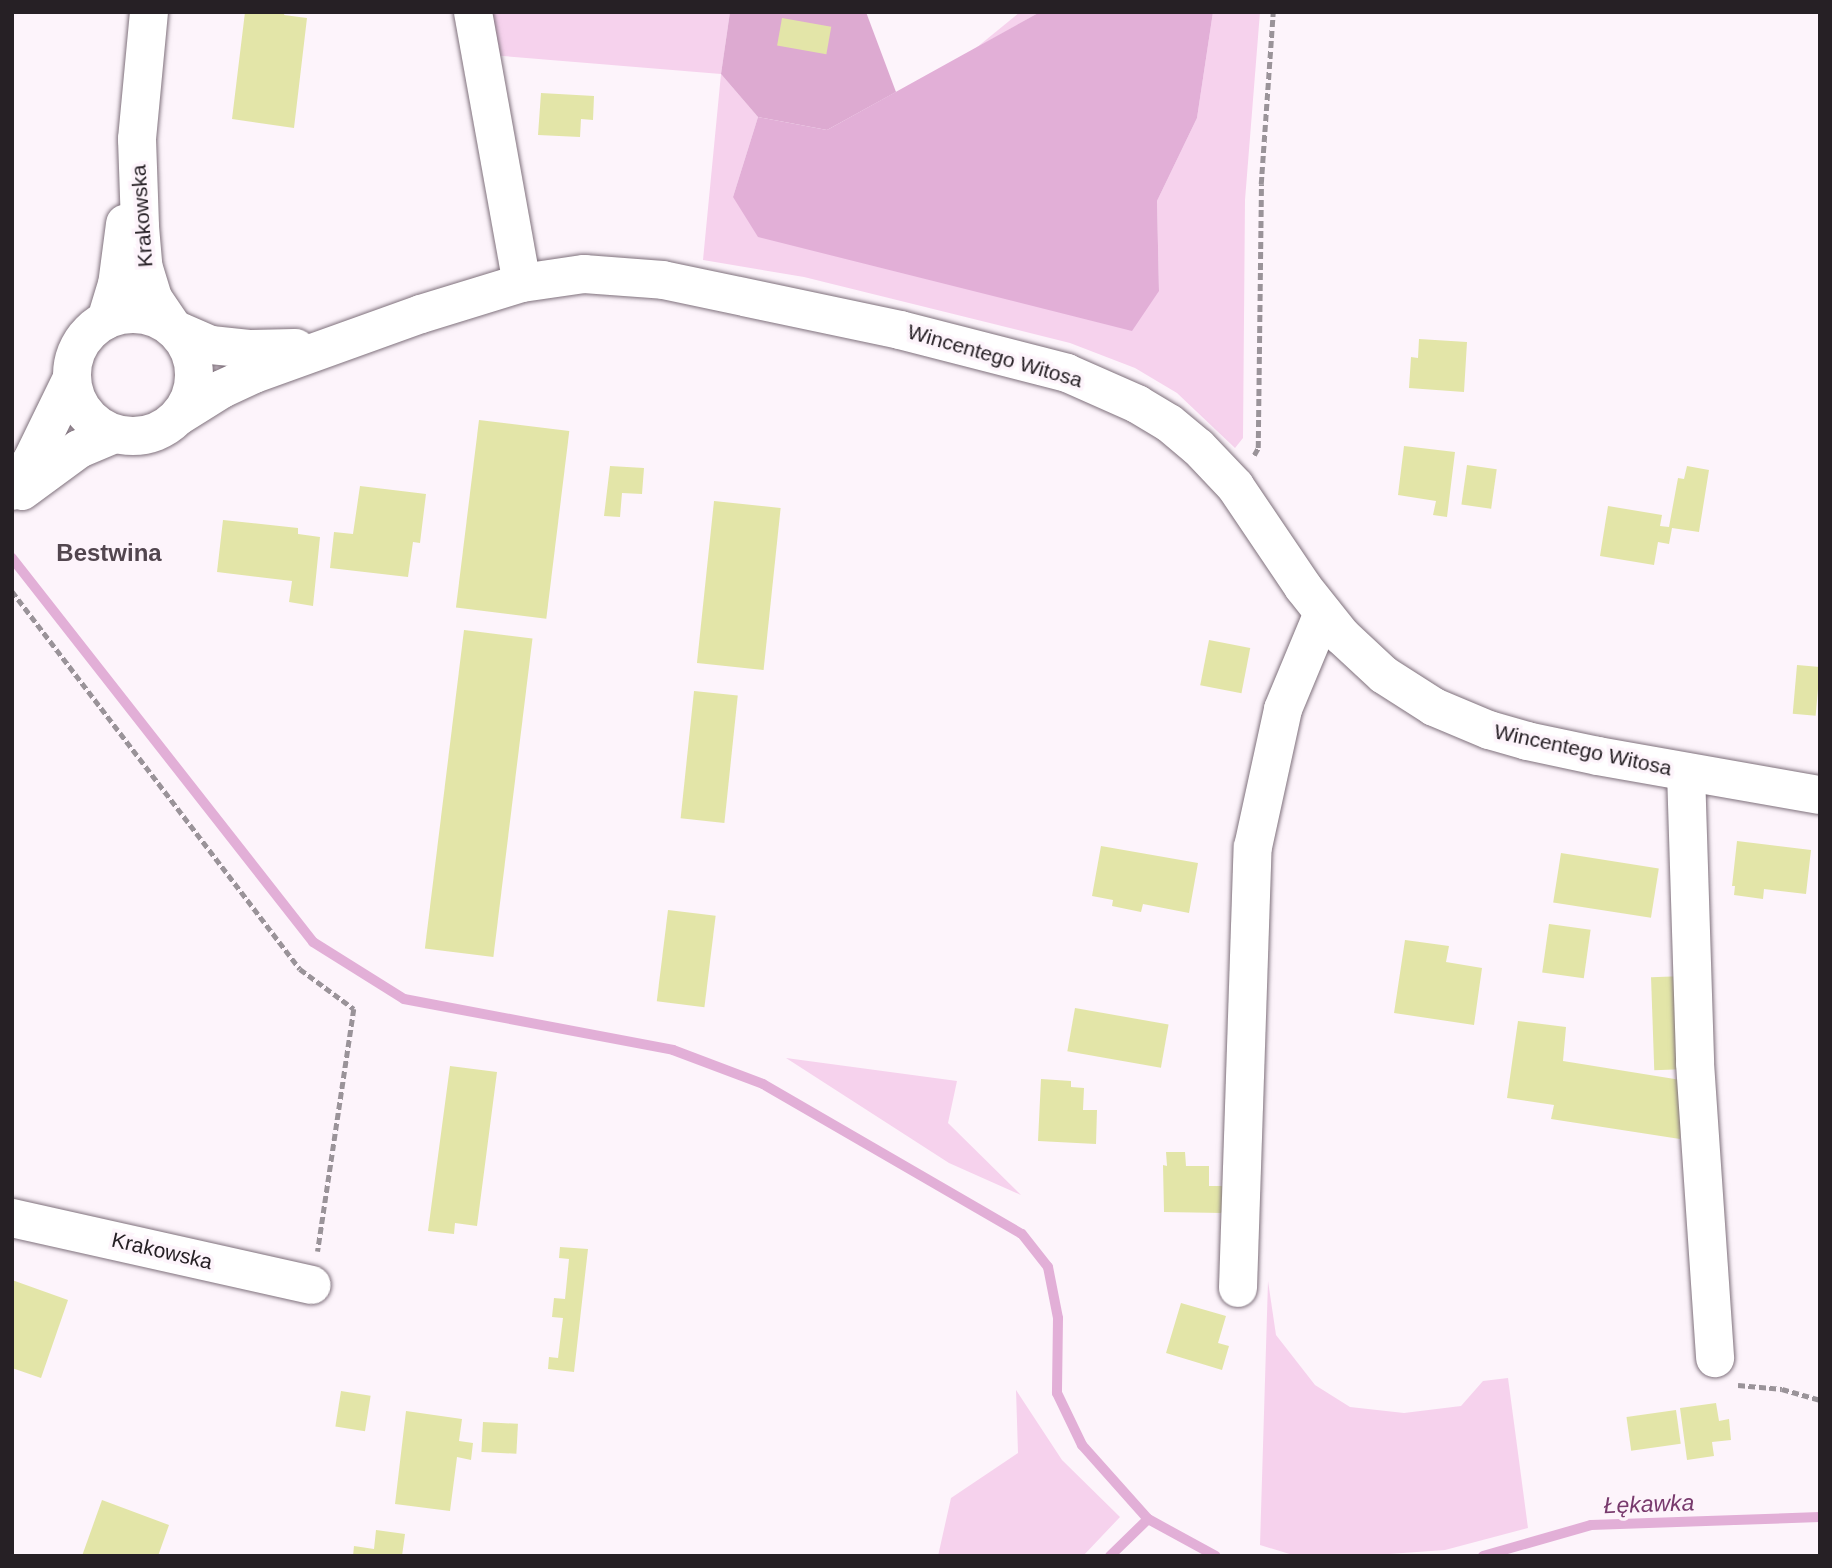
<!DOCTYPE html>
<meta charset="utf-8">
<style>
body{margin:0}
#map{position:relative;width:1832px;height:1568px;overflow:hidden;background:#fdf4fb;font-family:Helvetica,sans-serif}
div>[style]{position:absolute}
[style*='--x']{left:calc(var(--x)*1px);top:calc(var(--y)*1px);width:calc(var(--w)*1px);rotate:calc(var(--a)*1deg)}
.green>*{inset:0;background:#f6d2ed}
.forest>*{inset:0;background:#ddaad1}
.water>*{inset:0;background:#e2afd7}
.stream>*{height:10px;margin:-5px;padding:0 5px;transform-origin:5px;border-radius:5px;background:#e2afd7}
.building>*{inset:0;background:#e3e5a8;transform-origin:0 0}
.path>*{height:4.5px;margin-top:-2.25px;transform-origin:0;background:repeating-linear-gradient(90deg,#9a9399 0 7px,transparent 0 10.5px)}
.roads{filter:drop-shadow(0 0 2px #7f717c) drop-shadow(0 0 2px #7f717c)}
.minor>*{height:38px;margin:-19px;padding:0 19px;transform-origin:19px;border-radius:19px;background:#fff}
.minor>.ring{margin:-19px;padding:0;box-sizing:content-box;background:none;border:38px solid #fff;border-radius:50%}
span{translate:-50% -50%;white-space:nowrap;text-align:center;line-height:1.15;-webkit-text-stroke:7px #fdf4fb;paint-order:stroke}
.street-label{font-size:21px;color:#262025}
.water-label{font-size:23px;color:#783a6d;font-style:italic}
.quarter-label{font-size:24px;color:#52464f;font-weight:700}
.frame{position:absolute;inset:0;border:14px solid #262025;pointer-events:none}
</style>
<div id="map">
<div class="green">
<i style="clip-path:polygon(485px 12px,730px 12px,721px 74px,758px 117px,733px 197px,1159px 291px,1157px 201px,1197px 118px,1213px 12px,1260px 12px,1245px 200px,1243px 438px,1235px 448px,1177px 393px,1135px 368px,1070px 343px,804px 277px,703px 260px,721px 74px,491px 55px)"></i>
<i style="clip-path:polygon(1020px 12px,1040px 12px,976px 48px)"></i>
<i style="clip-path:polygon(786px 1058px,957px 1081px,948px 1123px,1021px 1195px,949px 1163px)"></i>
<i style="clip-path:polygon(1268px 1281px,1276px 1335px,1315px 1385px,1350px 1407px,1404px 1413px,1461px 1406px,1483px 1381px,1508px 1378px,1528px 1528px,1445px 1550px,1361px 1556px,1296px 1556px,1260px 1545px)"></i>
<i style="clip-path:polygon(1016px 1390px,1062px 1460px,1120px 1517px,1083px 1556px,938px 1556px,951px 1498px,1018px 1453px)"></i>
</div>
<div class="forest">
<i style="clip-path:polygon(730px 12px,866px 12px,896px 92px,827px 130px,758px 117px,721px 74px)"></i>
</div>
<div class="water">
<i style="clip-path:polygon(1040px 12px,1213px 12px,1197px 118px,1157px 201px,1159px 291px,1132px 331px,758px 237px,733px 197px,758px 117px,827px 130px)"></i>
</div>
<div class="stream">
<i style="--x:12;--y:558;--w:488;--a:51.9"></i>
<i style="--x:313;--y:942;--w:107;--a:32.1"></i>
<i style="--x:404;--y:999;--w:274;--a:10.7"></i>
<i style="--x:673;--y:1050;--w:96;--a:20.7"></i>
<i style="--x:763;--y:1084;--w:299;--a:30.1"></i>
<i style="--x:1022;--y:1234;--w:42;--a:51.8"></i>
<i style="--x:1048;--y:1267;--w:52;--a:78.9"></i>
<i style="--x:1058;--y:1318;--w:75;--a:90.8"></i>
<i style="--x:1057;--y:1393;--w:58;--a:64.3"></i>
<i style="--x:1082;--y:1445;--w:99;--a:48.3"></i>
<i style="--x:1110;--y:1556;--w:53;--a:-44.2"></i>
<i style="--x:1148;--y:1519;--w:77;--a:28.6"></i>
<i style="--x:1483;--y:1556;--w:112;--a:-16"></i>
<i style="--x:1591;--y:1525;--w:229;--a:-2"></i>
</div>
<div class="building">
<i style="clip-path:polygon(245px 12px,285px 12px,284px 15px,307px 18px,294px 128px,232px 119px)"></i>
<i style="left:782px;top:18px;width:50px;height:28px;rotate:10deg"></i>
<i style="clip-path:polygon(541px 93px,594px 96px,593px 120px,581px 119px,580px 137px,538px 135px)"></i>
<i style="clip-path:polygon(1419px 339px,1467px 342px,1464px 392px,1409px 388px,1411px 357px,1418px 358px)"></i>
<i style="left:479px;top:420px;width:91px;height:189px;rotate:7deg"></i>
<i style="clip-path:polygon(1404px 446px,1455px 452px,1447px 517px,1433px 515px,1436px 501px,1398px 495px)"></i>
<i style="left:1467px;top:465px;width:30px;height:40px;rotate:8deg"></i>
<i style="clip-path:polygon(610px 466px,644px 468px,642px 494px,622px 493px,620px 517px,604px 516px)"></i>
<i style="clip-path:polygon(1687px 466px,1709px 470px,1699px 532px,1672px 528px,1669px 544px,1658px 542px,1654px 565px,1600px 556px,1608px 506px,1662px 515px,1660px 526px,1669px 527px,1678px 478px,1684px 479px)"></i>
<i style="clip-path:polygon(360px 486px,426px 494px,420px 543px,413px 542px,408px 577px,330px 568px,334px 532px,353px 534px)"></i>
<i style="left:714px;top:501px;width:67px;height:163px;rotate:6deg"></i>
<i style="clip-path:polygon(223px 520px,298px 528px,298px 534px,320px 537px,313px 606px,289px 602px,292px 581px,217px 572px)"></i>
<i style="left:464px;top:630px;width:69px;height:321px;rotate:7deg"></i>
<i style="left:1209px;top:640px;width:42px;height:46px;rotate:11deg"></i>
<i style="left:1797px;top:665px;width:23px;height:49px;rotate:5deg"></i>
<i style="left:694px;top:691px;width:44px;height:128px;rotate:6deg"></i>
<i style="clip-path:polygon(1737px 841px,1811px 850px,1806px 894px,1764px 889px,1763px 899px,1734px 895px,1735px 886px,1732px 886px)"></i>
<i style="clip-path:polygon(1101px 846px,1198px 863px,1189px 913px,1143px 904px,1141px 912px,1112px 906px,1113px 900px,1092px 896px)"></i>
<i style="left:1561px;top:853px;width:99px;height:50px;rotate:9deg"></i>
<i style="left:668px;top:910px;width:48px;height:92px;rotate:7deg"></i>
<i style="left:1549px;top:924px;width:42px;height:49px;rotate:8deg"></i>
<i style="clip-path:polygon(1405px 940px,1449px 946px,1446px 962px,1482px 968px,1474px 1025px,1394px 1013px)"></i>
<i style="left:1685px;top:976px;width:93px;height:34px;rotate:88deg"></i>
<i style="left:1075px;top:1008px;width:95px;height:44px;rotate:10deg"></i>
<i style="clip-path:polygon(1518px 1021px,1566px 1027px,1563px 1061px,1687px 1081px,1680px 1139px,1551px 1119px,1554px 1105px,1507px 1098px)"></i>
<i style="clip-path:polygon(450px 1066px,497px 1072px,477px 1226px,455px 1223px,454px 1234px,428px 1231px)"></i>
<i style="clip-path:polygon(1041px 1079px,1071px 1081px,1071px 1087px,1084px 1088px,1083px 1110px,1097px 1110px,1096px 1144px,1038px 1141px)"></i>
<i style="clip-path:polygon(1166px 1152px,1185px 1152px,1186px 1166px,1209px 1166px,1209px 1186px,1222px 1186px,1222px 1213px,1164px 1212px,1163px 1165px,1167px 1166px)"></i>
<i style="clip-path:polygon(560px 1247px,588px 1249px,574px 1372px,548px 1369px,549px 1357px,558px 1358px,563px 1318px,552px 1317px,554px 1298px,565px 1299px,569px 1259px,559px 1258px)"></i>
<i style="clip-path:polygon(12px 1280px,68px 1300px,41px 1378px,12px 1368px)"></i>
<i style="clip-path:polygon(1181px 1303px,1226px 1316px,1218px 1343px,1229px 1346px,1222px 1370px,1166px 1353px)"></i>
<i style="left:341px;top:1391px;width:30px;height:36px;rotate:9deg"></i>
<i style="clip-path:polygon(1716px 1403px,1719px 1421px,1729px 1419px,1731px 1440px,1712px 1442px,1714px 1456px,1687px 1460px,1680px 1408px)"></i>
<i style="left:1676px;top:1410px;width:34px;height:50px;rotate:82deg"></i>
<i style="clip-path:polygon(406px 1411px,462px 1419px,459px 1441px,473px 1443px,471px 1460px,457px 1457px,450px 1511px,395px 1504px)"></i>
<i style="left:483px;top:1422px;width:35px;height:30px;rotate:3deg"></i>
<i style="clip-path:polygon(102px 1500px,169px 1525px,158px 1556px,82px 1556px)"></i>
<i style="clip-path:polygon(376px 1530px,405px 1534px,402px 1556px,353px 1556px,354px 1546px,374px 1549px)"></i>
</div>
<div class="path">
<i style="--x:1254;--y:455;--w:8;--a:-60"></i>
<i style="--x:1258;--y:448;--w:264;--a:-89.3"></i>
<i style="--x:1261;--y:184;--w:172;--a:-86"></i>
<i style="--x:12;--y:591;--w:475;--a:52.7"></i>
<i style="--x:300;--y:969;--w:67;--a:36.5"></i>
<i style="--x:354;--y:1009;--w:245;--a:98.5"></i>
<i style="--x:1738;--y:1385;--w:44;--a:5.2"></i>
<i style="--x:1782;--y:1389;--w:40;--a:16"></i>
</div>
<div class="roads">
<div class="minor">
<i style="--x:149;--y:12;--w:128;--a:95.4"></i>
<i style="--x:137;--y:139;--w:88;--a:88"></i>
<i style="--x:140;--y:227;--w:38;--a:85"></i>
<i style="--x:143;--y:265;--w:34;--a:73"></i>
<i style="--x:153;--y:298;--w:37;--a:56"></i>
<i style="--x:174;--y:329;--w:40;--a:23.4"></i>
<i style="--x:211;--y:345;--w:38;--a:6"></i>
<i style="--x:249;--y:349;--w:47;--a:-1.2"></i>
<i style="--x:473;--y:12;--w:275;--a:79.8"></i>
<i class="ring" style="left:72px;top:314px;width:84px;height:84px"></i>
<i style="--x:106;--y:320;--w:37;--a:-73"></i>
<i style="--x:117;--y:285;--w:62;--a:-82.5"></i>
<i style="--x:179;--y:416;--w:51;--a:-32.1"></i>
<i style="--x:222;--y:389;--w:35;--a:-25"></i>
<i style="--x:254;--y:374;--w:177;--a:-19.8"></i>
<i style="--x:421;--y:314;--w:106;--a:-17.1"></i>
<i style="--x:522;--y:283;--w:63;--a:-8.3"></i>
<i style="--x:584;--y:274;--w:79;--a:4.3"></i>
<i style="--x:663;--y:280;--w:242;--a:11.9"></i>
<i style="--x:900;--y:330;--w:172;--a:14.4"></i>
<i style="--x:1067;--y:373;--w:77;--a:23.9"></i>
<i style="--x:1137;--y:404;--w:37;--a:31"></i>
<i style="--x:1169;--y:423;--w:38;--a:40"></i>
<i style="--x:1198;--y:447;--w:54;--a:46.5"></i>
<i style="--x:1235;--y:486;--w:122;--a:56"></i>
<i style="--x:1303;--y:587;--w:63;--a:51.5"></i>
<i style="--x:1342;--y:636;--w:57;--a:42.9"></i>
<i style="--x:1384;--y:675;--w:59;--a:32.6"></i>
<i style="--x:1434;--y:707;--w:60;--a:22.7"></i>
<i style="--x:1489;--y:730;--w:40;--a:16"></i>
<i style="--x:1527;--y:741;--w:73;--a:11.9"></i>
<i style="--x:1598;--y:756;--w:225;--a:10"></i>
<i style="--x:12;--y:491;--w:37;--a:-57"></i>
<i style="--x:32;--y:460;--w:89;--a:-64"></i>
<i style="--x:22;--y:491;--w:71;--a:-36.4"></i>
<i style="--x:79;--y:449;--w:38;--a:-23"></i>
<i style="--x:1686;--y:772;--w:291;--a:88.2"></i>
<i style="--x:1695;--y:1063;--w:296;--a:86.1"></i>
<i style="--x:12;--y:1218;--w:307;--a:12.6"></i>
<i style="--x:1238;--y:1288;--w:441;--a:-88.1"></i>
<i style="--x:1253;--y:847;--w:141;--a:-77.7"></i>
<i style="--x:1283;--y:709;--w:104;--a:-67.4"></i>
</div>
</div>
<div class="street-label">
<span style="left:142px;top:216px;rotate:-94deg">Krakowska</span>
<span style="left:995px;top:356px;rotate:16deg">Wincentego Witosa</span>
<span style="left:1583px;top:750px;rotate:12deg">Wincentego Witosa</span>
<span style="left:162px;top:1251px;rotate:13deg">Krakowska</span>
</div>
<div class="water-label">
<span style="left:1649px;top:1504px;rotate:-2deg">Łękawka</span>
</div>
<div class="quarter-label">
<span style="left:109px;top:553px">Bestwina</span>
</div>
<div class="frame"></div>
</div>
